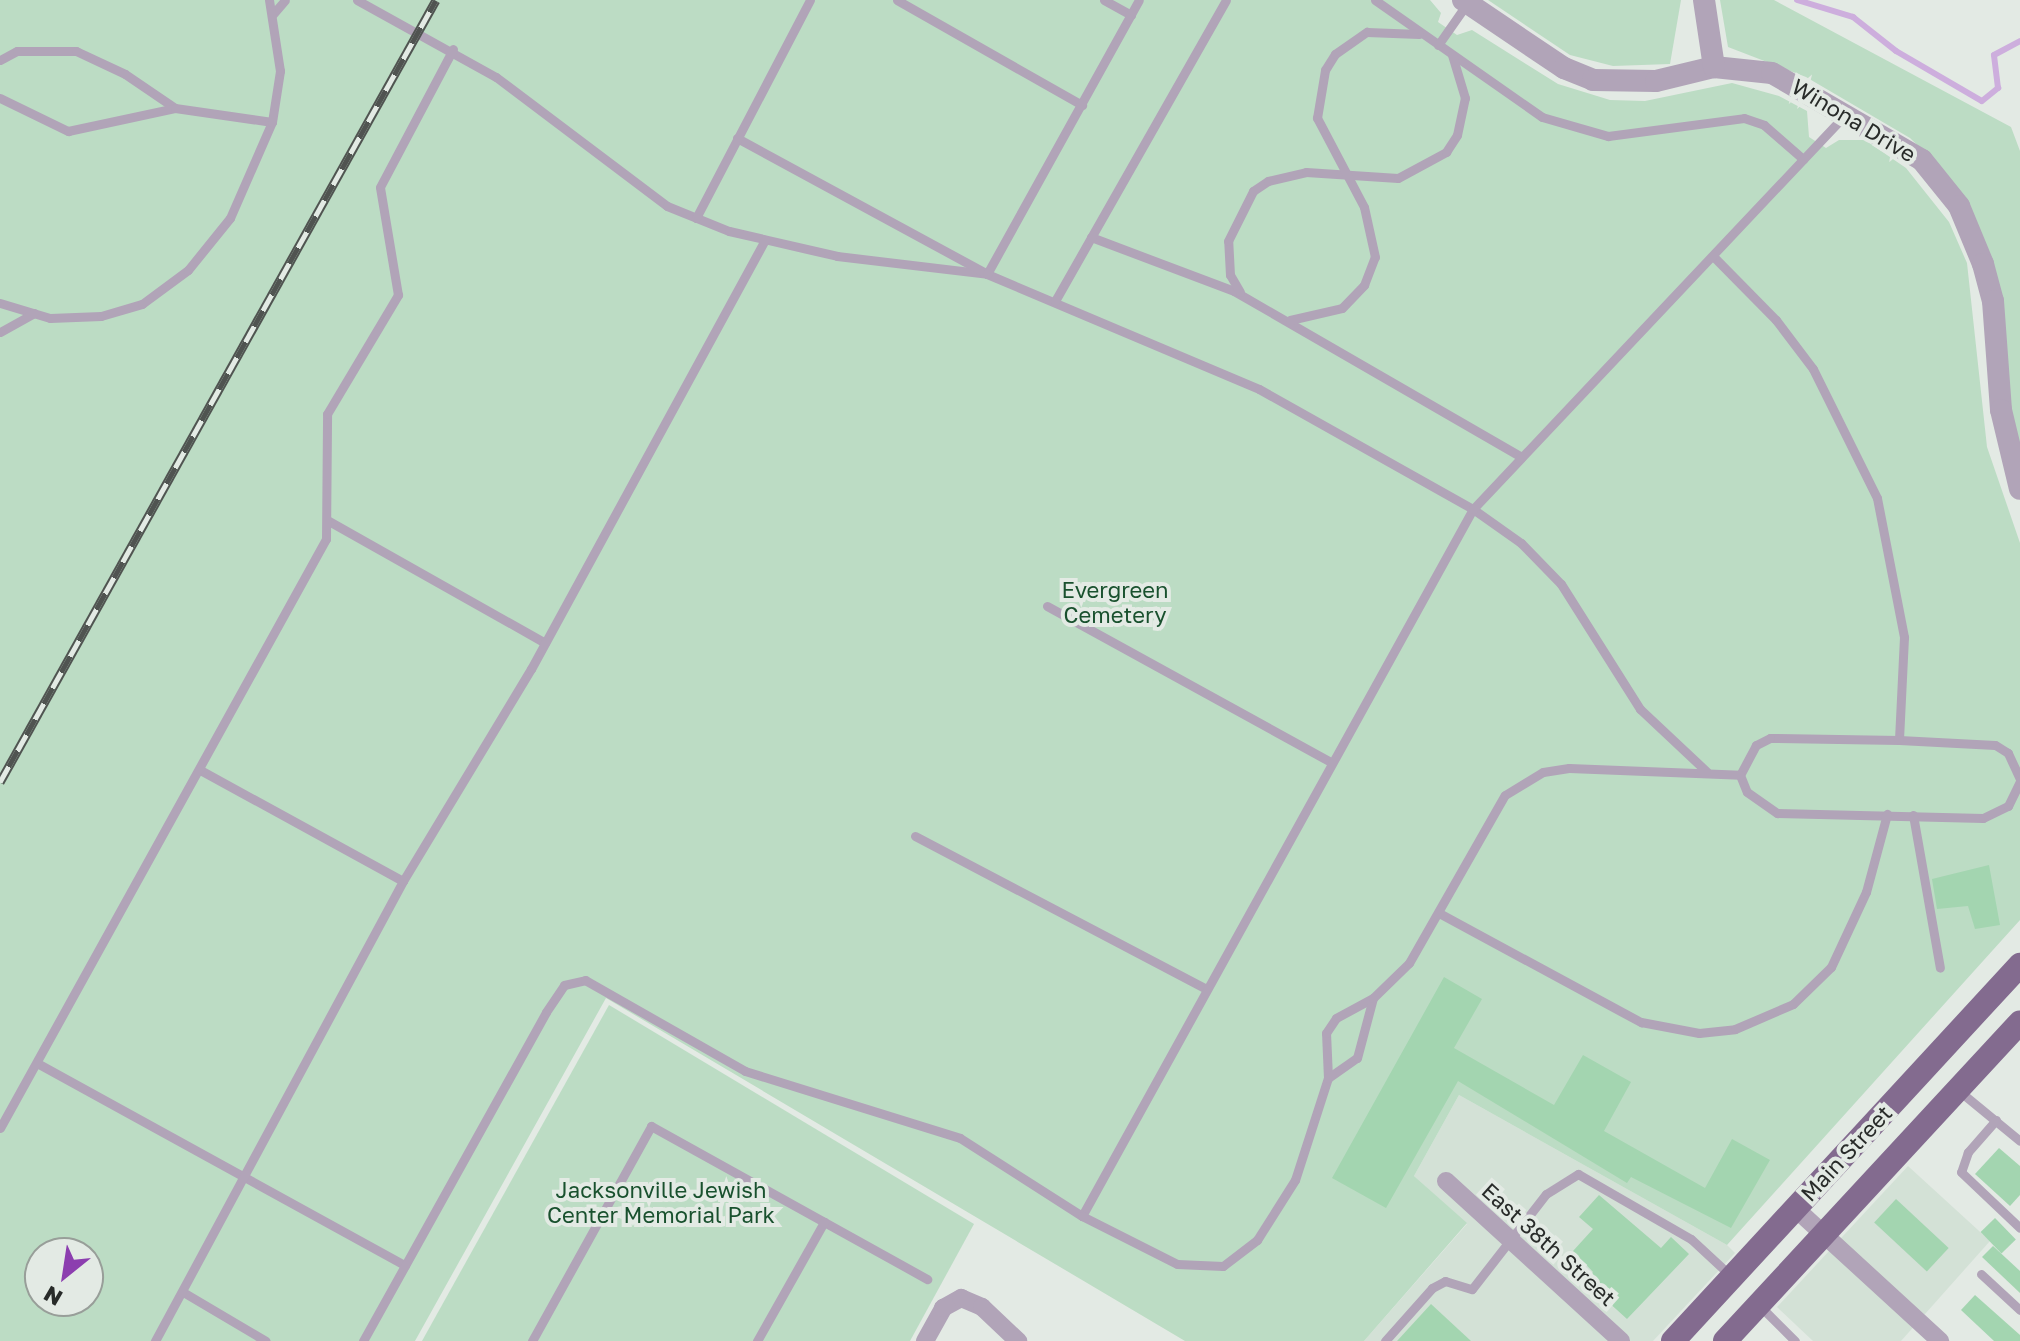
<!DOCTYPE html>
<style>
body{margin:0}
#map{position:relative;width:2020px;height:1341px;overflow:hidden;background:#e3eae4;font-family:"Golos Text",sans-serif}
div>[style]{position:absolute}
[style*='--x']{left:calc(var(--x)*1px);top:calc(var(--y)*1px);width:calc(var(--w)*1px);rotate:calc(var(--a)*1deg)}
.built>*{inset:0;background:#d3e1d6}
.green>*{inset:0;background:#bcdcc4}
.stream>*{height:6px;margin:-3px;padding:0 3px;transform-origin:3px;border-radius:3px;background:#cdaedd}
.building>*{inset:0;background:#a3d5b0;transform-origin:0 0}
.service>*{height:9px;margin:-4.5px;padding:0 4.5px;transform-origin:4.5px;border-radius:4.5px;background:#b1a4b8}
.minor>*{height:18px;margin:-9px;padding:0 9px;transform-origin:9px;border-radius:9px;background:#b1a4b8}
.tertiary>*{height:22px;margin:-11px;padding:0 11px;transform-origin:11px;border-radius:11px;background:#b1a4b8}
.primary>*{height:24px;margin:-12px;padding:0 12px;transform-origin:12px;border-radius:12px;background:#836b8f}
.rail>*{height:9px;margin-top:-4.5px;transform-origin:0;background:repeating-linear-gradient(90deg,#e3eae4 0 18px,#505451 0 36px);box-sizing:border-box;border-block:2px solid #505451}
span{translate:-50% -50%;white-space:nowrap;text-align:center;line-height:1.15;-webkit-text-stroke:8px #e3eae4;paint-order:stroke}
.street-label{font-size:22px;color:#282b29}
.park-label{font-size:22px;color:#19512e}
.north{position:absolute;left:24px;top:1237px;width:80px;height:80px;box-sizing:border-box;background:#e3eae4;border:2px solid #989e99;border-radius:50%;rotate:210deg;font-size:22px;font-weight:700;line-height:32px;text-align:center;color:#282b29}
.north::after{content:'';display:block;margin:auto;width:28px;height:36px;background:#8c3eaf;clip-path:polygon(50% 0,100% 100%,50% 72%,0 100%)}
</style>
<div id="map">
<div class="built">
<i style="clip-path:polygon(1459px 1095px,1727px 1245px,1735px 1253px,1653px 1341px,1364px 1341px,1467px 1224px,1414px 1176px)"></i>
<i style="clip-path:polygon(1908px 1166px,1990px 1241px,1901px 1341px,1813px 1341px,1777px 1307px)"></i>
</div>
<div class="green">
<i style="clip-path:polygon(evenodd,0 0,1430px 0,1441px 13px,1438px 22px,1457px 35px,1472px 30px,1558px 84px,1610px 100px,1645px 101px,1732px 83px,1779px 96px,1807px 111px,1809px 137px,1826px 148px,1839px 140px,1865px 140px,1906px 168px,1949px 222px,1967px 263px,1987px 447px,2020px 543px,2020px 920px,1727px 1245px,1459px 1095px,1414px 1176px,1467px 1223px,1364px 1341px,1185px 1341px,606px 998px,415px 1341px,0 1341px,0 0,40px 1253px,88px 1253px,88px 1301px,40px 1301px,40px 1253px)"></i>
<i style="clip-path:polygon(1488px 0,1681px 0,1670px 64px,1613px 66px,1570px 55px)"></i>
<i style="clip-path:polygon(1720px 0,1774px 0,2011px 127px,2020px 151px,2020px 458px,1976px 221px,1947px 174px,1910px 138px,1806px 77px,1728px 47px)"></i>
<i style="clip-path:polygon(609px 1005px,974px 1224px,910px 1341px,422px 1341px)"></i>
</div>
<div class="stream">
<i style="--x:1797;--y:0;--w:59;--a:16.9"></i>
<i style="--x:1853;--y:17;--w:55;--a:38.3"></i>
<i style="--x:1896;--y:51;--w:99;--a:30.2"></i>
<i style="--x:1982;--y:101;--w:21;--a:-39"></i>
<i style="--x:1998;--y:88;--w:33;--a:-97"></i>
<i style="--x:1994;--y:55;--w:30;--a:-28"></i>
</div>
<div class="building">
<i style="clip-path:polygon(1989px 865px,2000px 925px,1975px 929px,1968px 906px,1937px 909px,1932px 879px)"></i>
<i style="clip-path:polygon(1444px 977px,1482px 999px,1454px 1048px,1554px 1105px,1583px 1055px,1631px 1082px,1604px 1131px,1705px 1188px,1732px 1139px,1770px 1160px,1731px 1228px,1631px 1177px,1627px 1183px,1458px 1081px,1386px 1208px,1332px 1178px)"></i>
<i style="clip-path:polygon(1999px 1148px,2020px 1166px,2020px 1195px,2010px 1206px,1975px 1174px)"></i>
<i style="clip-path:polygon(1599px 1195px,1661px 1248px,1671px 1237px,1689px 1254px,1627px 1319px,1585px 1281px,1593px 1272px,1573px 1251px,1593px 1229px,1579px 1217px)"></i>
<i style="left:1896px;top:1199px;width:72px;height:32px;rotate:43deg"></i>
<i style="left:1995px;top:1218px;width:30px;height:20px;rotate:46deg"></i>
<i style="clip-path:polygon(1993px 1246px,2020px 1271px,2020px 1293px,1982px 1257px)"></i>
<i style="clip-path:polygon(1975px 1295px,2020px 1335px,2020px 1341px,1994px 1341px,1961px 1310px)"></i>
<i style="clip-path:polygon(1431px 1304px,1471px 1341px,1397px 1341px)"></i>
</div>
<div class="service">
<i style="--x:357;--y:0;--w:159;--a:29"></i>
<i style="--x:496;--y:77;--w:214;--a:37"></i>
<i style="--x:667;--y:206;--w:67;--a:22"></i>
<i style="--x:729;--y:231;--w:111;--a:13"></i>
<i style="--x:837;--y:256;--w:151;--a:6.8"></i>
<i style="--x:987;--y:274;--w:295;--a:22.9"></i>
<i style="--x:1259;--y:389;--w:245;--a:29.3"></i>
<i style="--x:1473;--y:509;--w:59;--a:35.3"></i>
<i style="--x:1521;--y:543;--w:57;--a:45.7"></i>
<i style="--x:1561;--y:584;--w:148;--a:57.7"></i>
<i style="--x:1640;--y:709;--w:92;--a:43.2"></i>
<i style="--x:897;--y:0;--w:213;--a:29.6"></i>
<i style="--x:1104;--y:0;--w:31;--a:29"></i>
<i style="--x:1375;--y:0;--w:204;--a:35"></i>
<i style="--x:1542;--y:117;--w:69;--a:16.1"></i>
<i style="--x:1608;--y:136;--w:137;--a:-7.5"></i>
<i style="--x:1744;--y:118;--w:21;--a:19"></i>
<i style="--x:1764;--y:125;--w:52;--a:41.1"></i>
<i style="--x:273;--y:14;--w:18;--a:-49"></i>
<i style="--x:1438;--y:45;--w:49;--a:-55"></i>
<i style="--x:0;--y:60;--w:19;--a:-28"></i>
<i style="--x:17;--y:51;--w:59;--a:0"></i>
<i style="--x:76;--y:51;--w:54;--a:25.1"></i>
<i style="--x:125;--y:74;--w:60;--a:34.2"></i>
<i style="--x:0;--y:98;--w:76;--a:25.9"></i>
<i style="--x:68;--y:131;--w:109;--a:-12.1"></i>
<i style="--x:175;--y:108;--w:98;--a:8.2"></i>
<i style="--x:737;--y:138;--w:285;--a:28.5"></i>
<i style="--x:987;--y:274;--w:313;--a:-61"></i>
<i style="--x:696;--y:218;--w:246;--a:-62.4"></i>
<i style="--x:1091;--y:237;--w:153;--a:20.7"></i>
<i style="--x:1234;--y:291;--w:332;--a:30"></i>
<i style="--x:1713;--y:256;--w:90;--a:45.5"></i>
<i style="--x:1776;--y:320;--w:61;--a:52.9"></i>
<i style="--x:1813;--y:369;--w:144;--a:63.6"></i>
<i style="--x:1877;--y:498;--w:142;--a:79"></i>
<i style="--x:1904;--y:637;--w:103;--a:92.8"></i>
<i style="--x:1240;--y:292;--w:20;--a:-120"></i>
<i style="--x:1230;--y:275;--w:34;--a:-93"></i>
<i style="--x:1228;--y:241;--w:56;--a:-63.4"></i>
<i style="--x:1253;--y:191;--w:18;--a:-34"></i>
<i style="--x:1268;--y:181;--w:39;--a:-13"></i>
<i style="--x:1306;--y:172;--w:92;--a:3.7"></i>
<i style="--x:1398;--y:178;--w:55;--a:-28.4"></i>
<i style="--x:1446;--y:152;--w:20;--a:-57"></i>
<i style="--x:1457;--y:135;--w:38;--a:-78"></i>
<i style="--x:1465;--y:98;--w:45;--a:-106.8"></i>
<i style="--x:1055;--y:301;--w:346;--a:-60.4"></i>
<i style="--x:0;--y:303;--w:52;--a:16.7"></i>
<i style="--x:50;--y:318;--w:51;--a:-2.2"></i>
<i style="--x:101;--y:316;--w:43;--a:-16.3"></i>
<i style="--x:142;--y:304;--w:57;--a:-36.5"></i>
<i style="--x:188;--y:270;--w:67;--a:-51.1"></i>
<i style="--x:230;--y:218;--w:105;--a:-66.4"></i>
<i style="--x:272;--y:122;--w:52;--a:-81.1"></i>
<i style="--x:280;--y:71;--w:72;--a:-98.8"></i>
<i style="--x:1290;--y:320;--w:53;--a:-13"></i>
<i style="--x:1342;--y:308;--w:32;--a:-46"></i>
<i style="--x:1364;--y:285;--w:30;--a:-69"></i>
<i style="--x:1375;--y:257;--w:51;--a:-102.4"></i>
<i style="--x:1364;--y:207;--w:101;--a:-117.8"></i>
<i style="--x:1317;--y:118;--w:49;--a:-80.5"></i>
<i style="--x:1325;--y:70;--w:19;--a:-58"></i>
<i style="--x:1335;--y:54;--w:39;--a:-35"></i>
<i style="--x:1367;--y:32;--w:52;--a:2.2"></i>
<i style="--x:0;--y:332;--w:39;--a:-29"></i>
<i style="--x:327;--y:520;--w:250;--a:29.4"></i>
<i style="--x:1047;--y:606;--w:322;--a:28.8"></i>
<i style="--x:202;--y:771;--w:229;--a:28.7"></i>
<i style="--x:2020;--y:779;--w:29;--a:-115"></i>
<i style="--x:2008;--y:753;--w:15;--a:-148"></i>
<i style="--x:1995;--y:745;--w:96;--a:-177"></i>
<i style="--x:1899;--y:740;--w:129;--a:-179.1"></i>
<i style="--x:1770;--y:738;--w:16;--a:153"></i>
<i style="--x:1756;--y:745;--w:34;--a:118"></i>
<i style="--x:1740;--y:775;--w:18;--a:68"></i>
<i style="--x:1747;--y:792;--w:37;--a:35"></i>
<i style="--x:1777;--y:813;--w:206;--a:1.4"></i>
<i style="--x:1983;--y:818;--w:28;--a:-26"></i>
<i style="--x:2008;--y:806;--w:28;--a:-64"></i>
<i style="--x:1913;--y:815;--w:155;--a:80"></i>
<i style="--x:915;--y:836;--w:327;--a:27.7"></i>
<i style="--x:1439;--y:913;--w:230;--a:28.4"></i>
<i style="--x:1641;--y:1022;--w:59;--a:10.7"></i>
<i style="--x:1699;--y:1033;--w:36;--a:-6"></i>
<i style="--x:1735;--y:1029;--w:63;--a:-23.3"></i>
<i style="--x:1793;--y:1004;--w:53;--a:-44.2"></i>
<i style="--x:1831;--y:967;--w:83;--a:-65"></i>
<i style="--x:1866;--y:892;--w:81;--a:-74.9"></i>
<i style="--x:37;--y:1063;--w:420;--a:28.8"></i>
<i style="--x:1328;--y:1078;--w:45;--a:-92.5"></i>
<i style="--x:1326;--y:1033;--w:18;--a:-56"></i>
<i style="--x:1336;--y:1018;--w:42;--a:-28.4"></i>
<i style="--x:1958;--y:1090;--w:80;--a:39.4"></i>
<i style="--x:1996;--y:1120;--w:43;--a:131.2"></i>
<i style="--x:1968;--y:1152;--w:21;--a:109"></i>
<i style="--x:1961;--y:1172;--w:81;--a:43.5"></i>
<i style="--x:0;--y:1128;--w:673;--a:-61.04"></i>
<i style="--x:326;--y:539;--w:125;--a:-89.5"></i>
<i style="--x:327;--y:414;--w:139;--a:-59.2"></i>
<i style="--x:398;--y:295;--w:109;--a:-99.5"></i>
<i style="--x:380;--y:187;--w:156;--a:-62.1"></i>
<i style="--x:1082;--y:1216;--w:808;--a:-61.06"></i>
<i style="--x:1473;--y:509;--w:542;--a:-46.65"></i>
<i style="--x:1981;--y:1274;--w:53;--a:42.7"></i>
<i style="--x:183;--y:1292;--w:96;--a:30.6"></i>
<i style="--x:1761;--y:1307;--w:48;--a:45"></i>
<i style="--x:155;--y:1341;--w:523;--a:-61.67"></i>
<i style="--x:403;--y:881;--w:248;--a:-58.9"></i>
<i style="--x:531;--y:669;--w:489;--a:-61.4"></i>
<i style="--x:363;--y:1341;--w:376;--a:-60.9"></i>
<i style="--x:546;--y:1012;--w:32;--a:-56"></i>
<i style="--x:564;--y:985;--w:22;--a:-13"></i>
<i style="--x:585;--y:980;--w:184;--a:29.6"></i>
<i style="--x:745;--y:1071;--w:225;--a:17.3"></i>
<i style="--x:960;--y:1138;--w:145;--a:32.6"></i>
<i style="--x:1082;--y:1216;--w:106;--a:26.8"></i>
<i style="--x:1177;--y:1264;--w:46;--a:2.5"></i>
<i style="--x:1223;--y:1266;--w:43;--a:-37.4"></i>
<i style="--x:1257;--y:1240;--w:71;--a:-57.7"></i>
<i style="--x:1295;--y:1180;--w:107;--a:-72.1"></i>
<i style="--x:1328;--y:1078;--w:35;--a:-35"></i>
<i style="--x:1357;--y:1058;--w:62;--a:-75.1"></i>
<i style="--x:1373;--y:998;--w:50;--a:-44.2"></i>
<i style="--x:1409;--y:963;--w:193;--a:-60.3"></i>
<i style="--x:1505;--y:795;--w:44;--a:-31.2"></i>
<i style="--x:1543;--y:772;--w:26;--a:-9"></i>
<i style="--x:1569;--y:768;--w:171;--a:2.3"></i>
<i style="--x:532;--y:1341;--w:246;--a:-61"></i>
<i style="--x:651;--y:1126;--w:316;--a:29"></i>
<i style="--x:757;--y:1341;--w:137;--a:-60.6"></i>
<i style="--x:1385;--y:1341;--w:71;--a:-48.4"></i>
<i style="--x:1432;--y:1288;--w:15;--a:-28"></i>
<i style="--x:1445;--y:1281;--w:28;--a:17"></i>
<i style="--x:1472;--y:1289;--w:120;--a:-52.1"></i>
<i style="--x:1546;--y:1194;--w:38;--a:-32"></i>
<i style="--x:1578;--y:1174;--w:130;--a:29.9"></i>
<i style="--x:1691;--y:1239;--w:56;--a:42.8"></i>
</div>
<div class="minor">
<i style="--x:1446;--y:1181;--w:237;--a:42.4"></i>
<i style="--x:1795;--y:1208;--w:197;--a:42.5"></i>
<i style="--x:925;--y:1341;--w:38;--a:-61"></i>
<i style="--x:943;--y:1308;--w:21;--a:-29"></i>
<i style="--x:961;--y:1298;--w:23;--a:23"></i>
<i style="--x:982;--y:1307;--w:50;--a:43.4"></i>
</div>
<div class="tertiary">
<i style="--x:1463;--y:0;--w:122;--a:34"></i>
<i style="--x:1564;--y:68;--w:31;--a:22"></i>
<i style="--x:1593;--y:80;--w:63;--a:0.9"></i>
<i style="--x:1656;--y:81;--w:60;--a:-13.6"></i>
<i style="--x:1714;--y:67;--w:58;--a:5.9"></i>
<i style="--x:1772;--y:73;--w:173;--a:30.1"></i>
<i style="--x:1922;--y:160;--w:59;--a:51.2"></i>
<i style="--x:1959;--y:206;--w:63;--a:67.5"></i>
<i style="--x:1983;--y:264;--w:38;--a:75"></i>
<i style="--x:1993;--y:301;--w:109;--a:85.8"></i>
<i style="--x:2001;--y:410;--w:81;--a:76.5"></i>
<i style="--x:1704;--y:0;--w:68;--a:81.5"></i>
</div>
<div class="primary">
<i style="--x:1673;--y:1341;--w:512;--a:-47.3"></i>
<i style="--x:1725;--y:1341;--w:434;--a:-47.2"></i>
</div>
<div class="rail">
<i style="--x:0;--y:782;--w:895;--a:-60.86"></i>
</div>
<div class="street-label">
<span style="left:1854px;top:120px;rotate:31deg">Winona Drive</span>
<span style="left:1846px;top:1153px;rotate:-47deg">Main Street</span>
<span style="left:1549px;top:1244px;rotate:42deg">East 38th Street</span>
</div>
<div class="park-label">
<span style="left:1115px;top:602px">Evergreen<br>Cemetery</span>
<span style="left:661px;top:1202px">Jacksonville Jewish<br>Center Memorial Park</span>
</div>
<div class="north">N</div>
</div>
